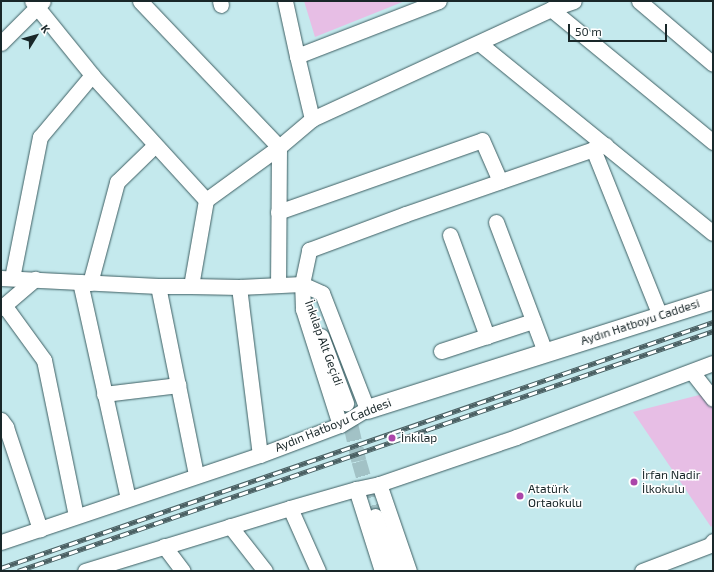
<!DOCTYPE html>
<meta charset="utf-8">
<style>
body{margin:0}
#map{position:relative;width:714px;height:572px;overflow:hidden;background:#c4e9ed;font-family:"Exo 2",sans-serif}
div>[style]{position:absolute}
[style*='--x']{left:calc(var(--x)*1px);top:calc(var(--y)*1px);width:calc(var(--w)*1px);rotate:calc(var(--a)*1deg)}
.green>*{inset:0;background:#e7bee5}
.minor-tunnel>*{height:15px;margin-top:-7.5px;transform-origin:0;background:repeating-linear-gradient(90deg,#a2c2c6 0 15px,transparent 0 23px)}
.roads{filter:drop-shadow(0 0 1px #3d5e62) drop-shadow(0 0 1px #3d5e62)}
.minor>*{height:15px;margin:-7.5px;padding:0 7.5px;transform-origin:7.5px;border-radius:7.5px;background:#fff}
.major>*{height:19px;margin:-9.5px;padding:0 9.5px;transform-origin:9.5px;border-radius:9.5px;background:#fff}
.rail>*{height:4.5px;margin-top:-2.25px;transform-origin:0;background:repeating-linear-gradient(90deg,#fff 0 9px,#4b6063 0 18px);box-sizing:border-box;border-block:1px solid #4b6063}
.dots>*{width:11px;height:11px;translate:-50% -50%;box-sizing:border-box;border:2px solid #fff;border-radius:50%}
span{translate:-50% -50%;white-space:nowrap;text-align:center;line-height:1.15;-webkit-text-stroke:3px #fff;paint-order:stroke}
.street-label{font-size:12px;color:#192729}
.poi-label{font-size:12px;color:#192729}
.left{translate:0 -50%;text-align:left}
.frame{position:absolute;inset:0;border:2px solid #192729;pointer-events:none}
.north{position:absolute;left:16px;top:16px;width:40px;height:40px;-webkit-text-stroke:3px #fff;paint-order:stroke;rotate:53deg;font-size:11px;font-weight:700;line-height:16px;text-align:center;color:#192729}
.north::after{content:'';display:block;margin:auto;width:14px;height:18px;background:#192729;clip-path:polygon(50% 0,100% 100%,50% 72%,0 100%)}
.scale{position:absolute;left:568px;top:24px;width:99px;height:18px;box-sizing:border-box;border:2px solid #192729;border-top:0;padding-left:5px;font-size:12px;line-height:14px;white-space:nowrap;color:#192729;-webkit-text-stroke:3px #fff;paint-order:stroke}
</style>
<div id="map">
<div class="green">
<i style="clip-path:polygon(304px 1px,405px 1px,315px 37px)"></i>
<i style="clip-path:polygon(703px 394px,713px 408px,713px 524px,711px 527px,633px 412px)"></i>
</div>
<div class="minor-tunnel">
<i style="--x:346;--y:403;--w:59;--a:77.4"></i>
<i style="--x:359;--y:461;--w:54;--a:73.9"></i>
</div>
<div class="roads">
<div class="minor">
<i style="--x:140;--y:1;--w:202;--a:46.4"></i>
<i style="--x:279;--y:147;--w:138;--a:90.4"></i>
<i style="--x:220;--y:1;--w:4;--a:76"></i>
<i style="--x:285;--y:1;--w:56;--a:77.7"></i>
<i style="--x:297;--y:56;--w:152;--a:-21.2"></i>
<i style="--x:639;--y:1;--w:97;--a:40.4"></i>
<i style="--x:551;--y:9;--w:210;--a:39.4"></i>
<i style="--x:1;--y:43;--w:59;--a:-45"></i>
<i style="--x:479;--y:43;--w:301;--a:39.1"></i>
<i style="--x:297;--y:56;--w:65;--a:76.6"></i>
<i style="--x:593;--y:149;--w:180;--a:68.1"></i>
<i style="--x:206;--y:200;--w:90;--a:-36"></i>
<i style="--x:279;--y:147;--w:43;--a:-40.3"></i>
<i style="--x:312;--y:119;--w:263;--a:-24.7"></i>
<i style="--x:551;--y:9;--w:24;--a:-19"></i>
<i style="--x:278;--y:212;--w:216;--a:-19.4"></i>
<i style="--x:482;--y:140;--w:45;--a:66.3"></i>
<i style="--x:496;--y:222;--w:139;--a:69.3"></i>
<i style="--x:450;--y:235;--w:108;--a:69.9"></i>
<i style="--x:1;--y:278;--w:157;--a:2.9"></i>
<i style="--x:158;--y:286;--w:33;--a:0"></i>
<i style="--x:12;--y:278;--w:144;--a:-78.8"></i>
<i style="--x:40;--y:137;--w:81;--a:-50"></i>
<i style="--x:80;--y:282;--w:221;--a:77.5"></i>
<i style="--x:90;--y:283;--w:105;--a:-75"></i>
<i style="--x:117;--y:182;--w:53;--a:-44.2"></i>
<i style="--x:158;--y:286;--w:193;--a:78.6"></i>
<i style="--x:239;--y:287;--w:169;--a:82.9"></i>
<i style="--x:4;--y:305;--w:68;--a:54"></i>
<i style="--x:44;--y:360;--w:159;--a:78.4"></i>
<i style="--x:1;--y:308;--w:45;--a:-40.5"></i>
<i style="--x:321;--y:336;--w:72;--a:69.5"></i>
<i style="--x:441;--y:351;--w:97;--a:-18.1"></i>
<i style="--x:692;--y:372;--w:34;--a:52"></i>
<i style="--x:104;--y:394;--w:75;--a:-6.9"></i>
<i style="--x:1;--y:420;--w:9;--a:54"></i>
<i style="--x:6;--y:427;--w:108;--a:71.6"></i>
<i style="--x:340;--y:425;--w:122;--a:-107.7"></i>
<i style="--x:303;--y:309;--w:25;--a:-92"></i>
<i style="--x:302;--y:284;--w:35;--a:-78"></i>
<i style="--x:309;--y:250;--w:103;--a:-20.4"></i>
<i style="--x:406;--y:214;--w:211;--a:-19.1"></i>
<i style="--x:379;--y:484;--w:92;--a:71"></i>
<i style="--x:356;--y:489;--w:86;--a:72.4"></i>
<i style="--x:290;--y:508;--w:69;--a:66"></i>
<i style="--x:375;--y:516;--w:59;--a:70"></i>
<i style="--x:230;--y:526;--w:57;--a:52.1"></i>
<i style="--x:1;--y:542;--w:273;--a:-18.6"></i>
<i style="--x:260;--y:455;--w:85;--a:-20.6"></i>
<i style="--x:340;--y:425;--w:31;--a:-31"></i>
<i style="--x:367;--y:409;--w:124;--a:-111.2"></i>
<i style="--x:322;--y:293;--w:22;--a:-156"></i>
<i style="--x:302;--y:284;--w:63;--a:177.3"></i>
<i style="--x:239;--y:287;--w:48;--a:-178.8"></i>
<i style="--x:191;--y:286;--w:87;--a:-80.1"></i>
<i style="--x:206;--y:200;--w:169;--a:-132.4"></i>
<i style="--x:92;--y:75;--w:95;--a:-129"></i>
<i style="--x:164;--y:546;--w:31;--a:53"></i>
<i style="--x:85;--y:571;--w:214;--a:-17.1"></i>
<i style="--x:290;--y:508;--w:69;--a:-16.1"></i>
<i style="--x:356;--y:489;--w:24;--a:-12"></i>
<i style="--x:379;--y:484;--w:145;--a:-18.9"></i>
<i style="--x:516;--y:437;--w:210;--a:-20.6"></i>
<i style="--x:642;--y:571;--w:73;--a:-20.9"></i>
<i style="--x:710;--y:545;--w:5;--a:-53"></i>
</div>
<div class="major">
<i style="--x:367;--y:409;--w:363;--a:-17.6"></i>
</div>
</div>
<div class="rail">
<i style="--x:1;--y:568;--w:753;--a:-19.06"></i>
<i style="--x:18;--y:571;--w:735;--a:-19.05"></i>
</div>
<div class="dots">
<i style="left:392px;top:438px;background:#ab46aa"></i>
<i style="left:634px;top:482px;background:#ab46aa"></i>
<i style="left:520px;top:496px;background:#ab46aa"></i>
</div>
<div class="street-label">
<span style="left:640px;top:322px;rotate:-18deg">Aydın Hatboyu Caddesi</span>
<span style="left:324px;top:343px;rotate:70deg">İnkılap Alt Geçidi</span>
<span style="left:333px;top:425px;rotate:-22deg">Aydın Hatboyu Caddesi</span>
</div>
<div class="poi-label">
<span class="left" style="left:401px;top:438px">İnkılap</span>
<span class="left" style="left:642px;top:482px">İrfan Nadir<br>İlkokulu</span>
<span class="left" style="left:528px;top:496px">Atatürk<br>Ortaokulu</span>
</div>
<div class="frame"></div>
<div class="north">K</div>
<div class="scale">50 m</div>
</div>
